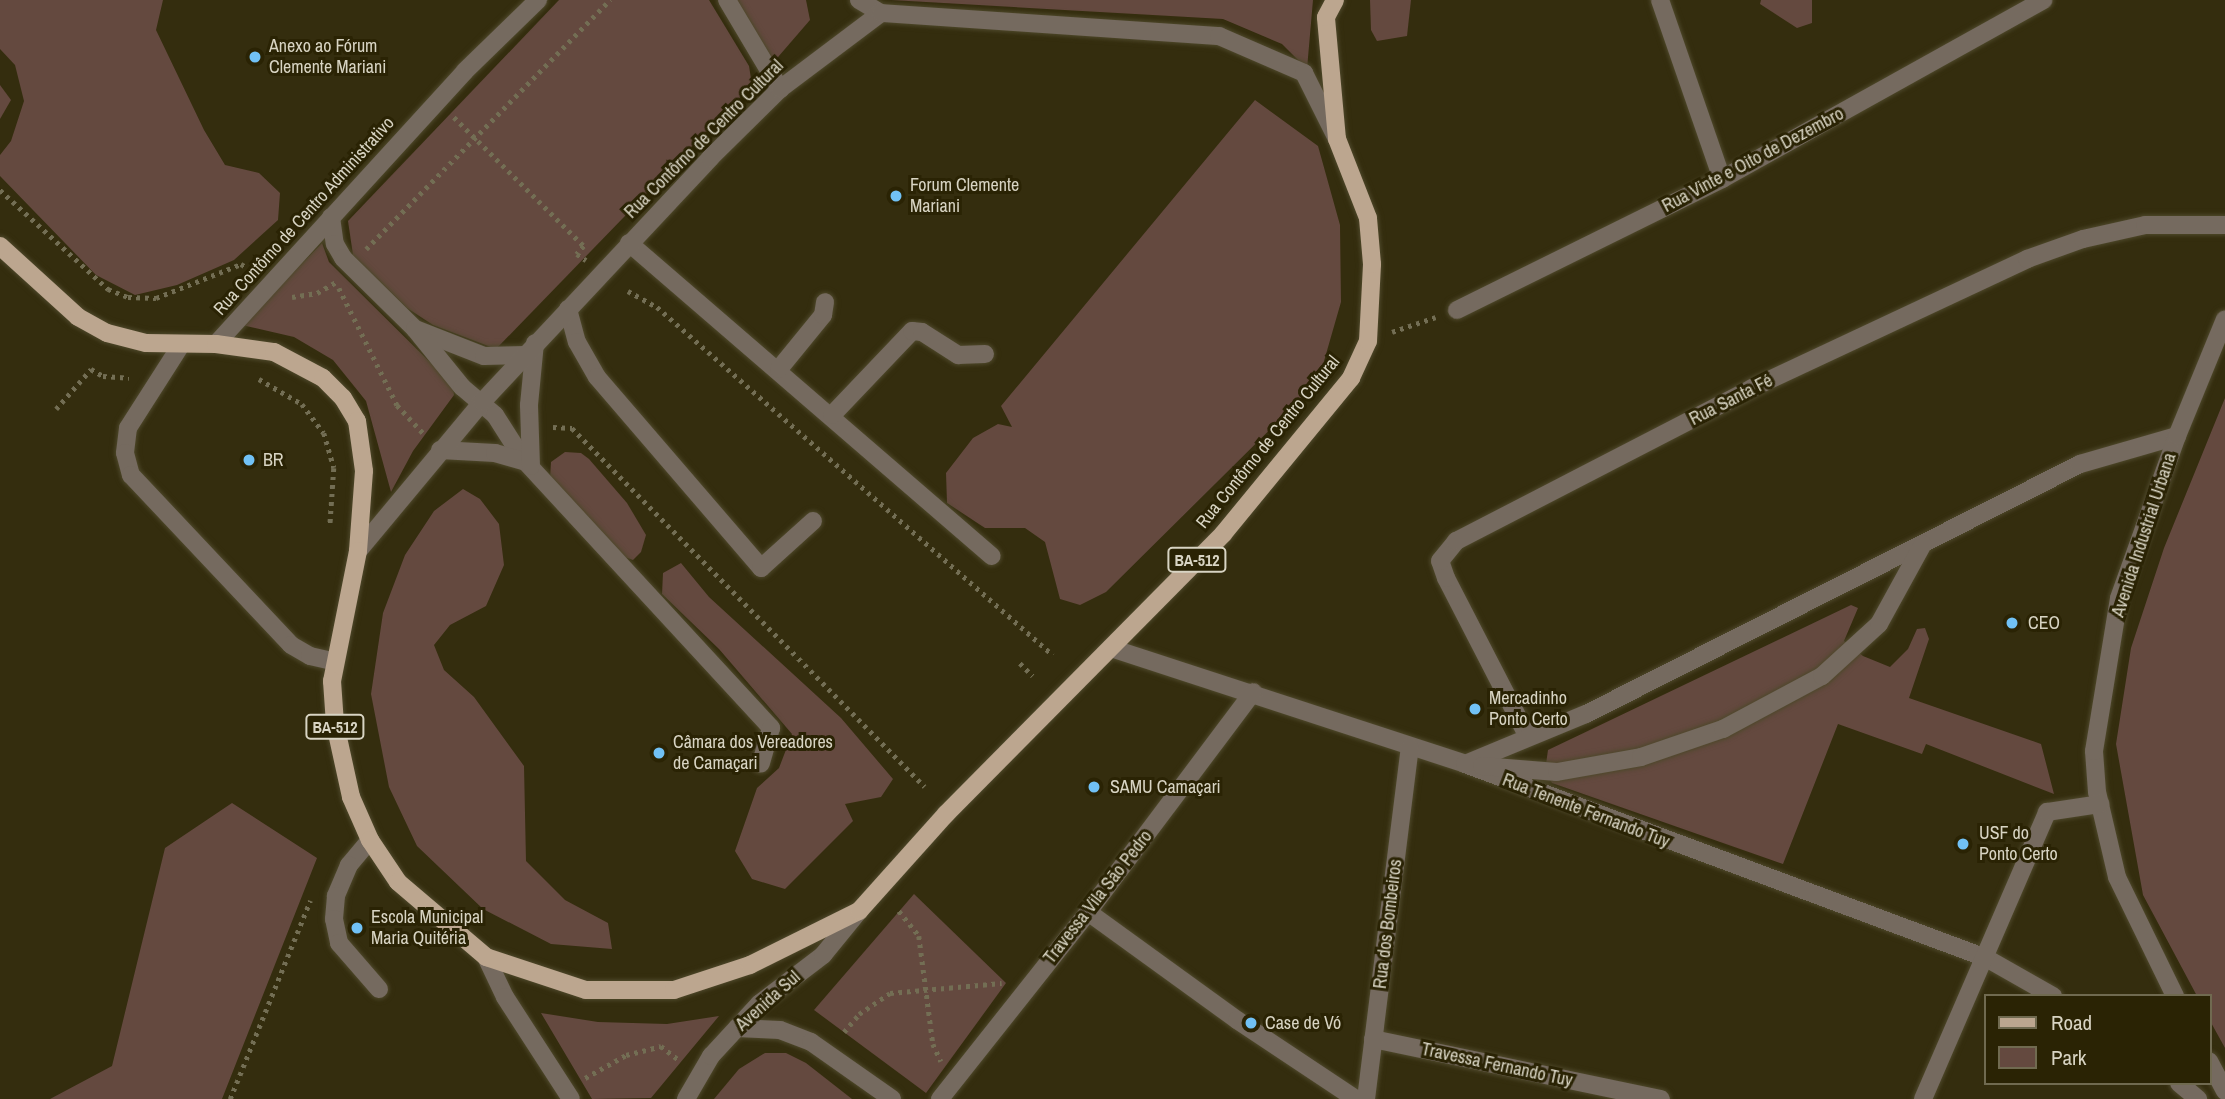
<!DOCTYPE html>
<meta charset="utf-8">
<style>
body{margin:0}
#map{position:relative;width:2225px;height:1099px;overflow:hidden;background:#342d0e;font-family:"Archivo Narrow",sans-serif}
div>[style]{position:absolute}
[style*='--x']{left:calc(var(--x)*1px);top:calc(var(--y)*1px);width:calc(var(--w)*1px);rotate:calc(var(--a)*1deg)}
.green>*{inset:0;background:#64493f}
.path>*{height:4.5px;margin-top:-2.25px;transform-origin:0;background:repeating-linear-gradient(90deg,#736e54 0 3.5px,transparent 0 8.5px)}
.roads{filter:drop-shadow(0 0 2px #4e482b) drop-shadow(0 0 2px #4e482b)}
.minor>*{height:18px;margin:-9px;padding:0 9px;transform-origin:9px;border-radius:9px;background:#756a5f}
.major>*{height:18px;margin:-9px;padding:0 9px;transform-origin:9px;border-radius:9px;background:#bca68f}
.dots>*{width:19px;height:19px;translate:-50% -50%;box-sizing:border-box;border:4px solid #2a2304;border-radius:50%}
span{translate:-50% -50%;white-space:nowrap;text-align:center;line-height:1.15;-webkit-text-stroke:6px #2a2304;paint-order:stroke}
.shield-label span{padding:2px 5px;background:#2a2304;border:2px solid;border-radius:5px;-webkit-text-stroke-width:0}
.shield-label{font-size:16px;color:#d8d4c3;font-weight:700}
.poi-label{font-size:18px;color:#d8d4c3}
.left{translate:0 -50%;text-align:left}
.street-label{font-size:18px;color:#d8d4c3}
.legend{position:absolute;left:1984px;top:994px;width:228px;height:91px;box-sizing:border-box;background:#2a2304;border:2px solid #706a50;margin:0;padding:9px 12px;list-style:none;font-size:21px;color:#d8d4c3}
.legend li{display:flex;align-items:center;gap:14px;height:35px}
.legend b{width:35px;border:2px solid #706a50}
</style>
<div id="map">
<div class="green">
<i style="clip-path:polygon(0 0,163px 0,156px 30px,204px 130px,225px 165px,259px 173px,280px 193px,278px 220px,234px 260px,177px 285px,135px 295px,96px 275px,0 176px,0 155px,11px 141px,24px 101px,15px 65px,0 49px)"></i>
<i style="clip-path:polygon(559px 0,709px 0,749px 66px,752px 85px,496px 349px,433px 325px,407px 308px,353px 255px,348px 221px)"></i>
<i style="clip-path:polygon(733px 0,806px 0,810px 20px,772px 64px)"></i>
<i style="clip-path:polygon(891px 0,1313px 0,1307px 69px,1282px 44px,1223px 19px)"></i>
<i style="clip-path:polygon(1370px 0,1411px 0,1407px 36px,1377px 41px,1371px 30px)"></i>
<i style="clip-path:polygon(1761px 0,1812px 0,1812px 23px,1797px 28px,1760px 4px)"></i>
<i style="clip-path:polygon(0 85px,11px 100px,0 119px)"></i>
<i style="clip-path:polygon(1255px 100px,1318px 146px,1340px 225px,1341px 302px,1318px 382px,1106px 592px,1080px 605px,1060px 599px,1045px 542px,1025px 528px,985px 528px,947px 503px,946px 473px,973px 438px,998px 424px,1012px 427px,1001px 406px)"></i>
<i style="clip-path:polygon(322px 243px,329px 262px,453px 385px,454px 395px,413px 451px,391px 492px,366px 401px,333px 360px,294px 337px,242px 325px)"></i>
<i style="clip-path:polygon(2225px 398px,2225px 1048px,2209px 1019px,2209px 996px,2197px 996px,2143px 895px,2116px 744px,2131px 648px,2164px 548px)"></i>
<i style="clip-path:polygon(565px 452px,581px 453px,589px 459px,627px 503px,646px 535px,641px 552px,633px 560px,616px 554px,550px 479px,551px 462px)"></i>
<i style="clip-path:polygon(463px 489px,480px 499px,499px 524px,504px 565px,486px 606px,450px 625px,434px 645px,444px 670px,474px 697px,524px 766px,526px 861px,565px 900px,608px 923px,612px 949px,551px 944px,483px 909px,417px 846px,389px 787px,371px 694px,383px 613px,405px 555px,434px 511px)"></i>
<i style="clip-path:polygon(681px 563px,709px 597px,841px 718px,893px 779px,881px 797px,845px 804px,853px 821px,785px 889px,752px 879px,735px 851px,757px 788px,779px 768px,792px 734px,719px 649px,662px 594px,663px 573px)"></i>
<i style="clip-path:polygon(1851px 605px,1858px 608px,1844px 641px,1863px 656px,1890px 667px,1908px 649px,1917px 629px,1925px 628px,1929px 639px,1909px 698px,2041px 744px,2054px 794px,1926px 744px,1922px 754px,1838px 724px,1783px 864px,1552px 783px,1545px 771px,1548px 750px)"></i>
<i style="clip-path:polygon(232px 803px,317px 858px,222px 1099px,50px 1099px,112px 1066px,165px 848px)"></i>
<i style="clip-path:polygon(914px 894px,1006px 983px,926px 1093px,814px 1010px)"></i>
<i style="clip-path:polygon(541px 1013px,598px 1022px,667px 1024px,719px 1016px,651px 1098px,592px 1099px)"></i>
<i style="clip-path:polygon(765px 1053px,786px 1053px,806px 1063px,852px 1099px,714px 1099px,739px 1069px)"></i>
</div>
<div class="path">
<i style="--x:454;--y:117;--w:183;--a:44.8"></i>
<i style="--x:584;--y:246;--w:11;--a:131"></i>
<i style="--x:577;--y:254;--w:11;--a:34"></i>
<i style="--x:0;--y:190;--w:147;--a:42.5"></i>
<i style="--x:108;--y:289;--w:22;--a:22"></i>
<i style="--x:128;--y:297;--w:28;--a:2"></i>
<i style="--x:156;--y:298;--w:92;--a:-21.8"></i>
<i style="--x:241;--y:264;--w:12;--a:31"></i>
<i style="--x:366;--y:249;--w:349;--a:-45.6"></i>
<i style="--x:339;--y:288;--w:131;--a:63.6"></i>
<i style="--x:397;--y:405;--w:38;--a:47"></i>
<i style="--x:628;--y:291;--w:33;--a:29"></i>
<i style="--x:657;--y:307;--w:527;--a:41.31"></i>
<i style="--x:292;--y:297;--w:25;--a:-9"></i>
<i style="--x:317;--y:293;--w:22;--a:-30"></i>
<i style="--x:1392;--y:332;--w:46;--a:-18.8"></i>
<i style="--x:259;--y:379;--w:50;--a:30.2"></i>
<i style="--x:302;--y:404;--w:36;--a:53"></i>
<i style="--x:324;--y:433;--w:36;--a:74"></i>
<i style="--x:334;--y:468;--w:59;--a:93.9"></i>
<i style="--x:56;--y:409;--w:53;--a:-48.8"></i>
<i style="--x:91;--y:369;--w:14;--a:30"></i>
<i style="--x:103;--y:376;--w:26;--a:4"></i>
<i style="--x:553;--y:427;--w:19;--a:3"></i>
<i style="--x:572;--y:428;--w:503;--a:45.48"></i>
<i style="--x:1020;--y:663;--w:18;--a:45"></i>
<i style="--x:899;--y:911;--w:32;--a:51"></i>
<i style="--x:919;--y:936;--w:109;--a:82.6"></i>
<i style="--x:933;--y:1044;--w:19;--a:65"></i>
<i style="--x:844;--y:1032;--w:23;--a:-50"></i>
<i style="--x:859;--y:1014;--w:37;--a:-34"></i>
<i style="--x:890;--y:993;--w:112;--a:-5.1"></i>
<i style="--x:585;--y:1078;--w:47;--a:-29.3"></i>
<i style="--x:626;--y:1055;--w:36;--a:-14"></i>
<i style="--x:661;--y:1046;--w:24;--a:38"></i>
<i style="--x:230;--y:1099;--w:214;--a:-68"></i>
</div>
<div class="roads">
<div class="minor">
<i style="--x:727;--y:0;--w:104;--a:59.2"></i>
<i style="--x:859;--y:0;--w:26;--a:31"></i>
<i style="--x:1660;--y:0;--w:189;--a:70.9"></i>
<i style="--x:331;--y:217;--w:27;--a:82"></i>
<i style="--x:335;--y:244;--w:16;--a:60"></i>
<i style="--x:343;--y:258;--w:101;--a:44.6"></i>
<i style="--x:415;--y:329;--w:74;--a:21.4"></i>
<i style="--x:484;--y:356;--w:41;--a:-1.4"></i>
<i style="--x:629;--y:243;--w:479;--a:40.8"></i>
<i style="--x:568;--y:309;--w:34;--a:75"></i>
<i style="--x:577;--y:342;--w:40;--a:60.3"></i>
<i style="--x:597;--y:377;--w:252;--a:49.3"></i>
<i style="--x:761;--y:568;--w:70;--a:-42.1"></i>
<i style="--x:1457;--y:310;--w:296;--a:-26.3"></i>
<i style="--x:1722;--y:179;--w:368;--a:-29.1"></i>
<i style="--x:415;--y:329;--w:75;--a:51"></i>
<i style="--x:462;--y:387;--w:43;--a:40.3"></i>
<i style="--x:495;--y:415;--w:52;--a:57.5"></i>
<i style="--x:523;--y:459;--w:366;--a:47.3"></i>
<i style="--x:771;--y:728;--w:37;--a:106"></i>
<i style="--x:216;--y:344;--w:369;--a:-47.6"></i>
<i style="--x:465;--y:71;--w:102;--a:-44.2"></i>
<i style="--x:181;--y:345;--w:98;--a:122.6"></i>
<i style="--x:128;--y:428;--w:25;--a:97"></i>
<i style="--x:125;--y:453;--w:23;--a:75"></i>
<i style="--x:131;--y:475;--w:233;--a:46.7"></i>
<i style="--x:291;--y:645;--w:22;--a:30"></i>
<i style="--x:310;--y:656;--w:26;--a:13"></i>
<i style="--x:779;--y:369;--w:70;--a:-50.8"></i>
<i style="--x:823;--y:315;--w:13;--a:-81"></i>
<i style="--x:832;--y:415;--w:116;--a:-46.4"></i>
<i style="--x:912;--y:331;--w:10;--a:6"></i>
<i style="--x:922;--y:332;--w:43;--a:32.6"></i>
<i style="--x:958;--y:355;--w:27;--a:-2"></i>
<i style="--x:440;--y:450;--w:55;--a:3.1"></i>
<i style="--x:495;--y:453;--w:32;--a:16"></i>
<i style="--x:531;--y:466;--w:61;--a:-91.9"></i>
<i style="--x:529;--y:405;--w:62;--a:-84.5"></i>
<i style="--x:358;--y:551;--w:194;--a:-50.2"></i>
<i style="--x:482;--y:402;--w:334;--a:-46.9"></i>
<i style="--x:710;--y:158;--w:98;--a:-44.6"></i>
<i style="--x:780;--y:89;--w:126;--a:-37"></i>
<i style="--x:881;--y:13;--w:339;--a:3.9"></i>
<i style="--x:1219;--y:36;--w:93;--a:23.5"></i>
<i style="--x:1304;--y:73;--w:74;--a:63.4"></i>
<i style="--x:1111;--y:648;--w:373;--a:18.1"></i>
<i style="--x:1465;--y:764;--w:556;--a:20.42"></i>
<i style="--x:1986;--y:958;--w:77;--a:29.6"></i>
<i style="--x:1527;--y:735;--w:177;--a:-117.3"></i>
<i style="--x:1446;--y:578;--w:18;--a:-109"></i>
<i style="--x:1440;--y:561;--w:26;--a:-51"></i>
<i style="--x:1456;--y:541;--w:333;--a:-27.3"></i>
<i style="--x:1752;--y:388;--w:304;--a:-25.1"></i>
<i style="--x:2027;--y:259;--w:59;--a:-19.7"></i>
<i style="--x:2083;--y:239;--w:64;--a:-12.7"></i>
<i style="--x:2145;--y:225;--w:80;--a:0"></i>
<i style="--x:1465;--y:764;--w:131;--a:-22.5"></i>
<i style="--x:1586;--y:714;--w:554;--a:-26.84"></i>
<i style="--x:2080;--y:464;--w:101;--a:-16.1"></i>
<i style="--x:1482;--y:766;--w:75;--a:4.6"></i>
<i style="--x:1557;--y:772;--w:85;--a:-10.1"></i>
<i style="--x:1641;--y:757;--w:87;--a:-18.9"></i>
<i style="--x:1723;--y:729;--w:112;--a:-28.2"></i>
<i style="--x:1822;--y:676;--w:77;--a:-42.4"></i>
<i style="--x:1879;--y:624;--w:91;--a:-61.2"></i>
<i style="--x:370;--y:840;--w:33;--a:130"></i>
<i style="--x:349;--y:865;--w:34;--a:113"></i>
<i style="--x:336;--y:896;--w:23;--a:95"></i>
<i style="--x:334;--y:919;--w:25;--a:78"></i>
<i style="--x:339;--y:943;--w:61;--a:49"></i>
<i style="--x:1088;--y:912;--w:184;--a:35.9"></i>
<i style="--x:1237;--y:1020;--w:143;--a:33.6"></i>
<i style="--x:486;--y:957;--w:44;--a:64.6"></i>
<i style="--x:505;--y:997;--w:121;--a:57.1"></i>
<i style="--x:2175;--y:996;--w:132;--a:-116"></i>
<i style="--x:2117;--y:877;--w:87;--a:-103.2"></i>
<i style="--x:2097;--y:792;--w:41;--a:-94.2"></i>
<i style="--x:2094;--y:751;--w:155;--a:-80.7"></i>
<i style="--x:2119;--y:598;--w:172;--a:-70.3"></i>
<i style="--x:2177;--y:436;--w:126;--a:-67.7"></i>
<i style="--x:737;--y:1028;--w:43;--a:2.7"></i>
<i style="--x:780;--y:1030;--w:33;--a:21"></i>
<i style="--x:811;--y:1042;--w:99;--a:35.1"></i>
<i style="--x:1373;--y:1039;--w:294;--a:11.8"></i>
<i style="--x:2209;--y:1061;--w:34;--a:62"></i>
<i style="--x:2179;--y:1083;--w:25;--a:40"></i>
<i style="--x:686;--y:1099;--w:50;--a:-59.8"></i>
<i style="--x:711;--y:1056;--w:71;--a:-47.3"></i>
<i style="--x:759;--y:1004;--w:81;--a:-37.4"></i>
<i style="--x:823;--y:955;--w:57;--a:-50.7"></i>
<i style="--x:940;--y:1099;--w:238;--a:-51.6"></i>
<i style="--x:1088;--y:912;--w:275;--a:-53.1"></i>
<i style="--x:1366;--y:1099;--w:354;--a:-82.9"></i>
<i style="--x:1923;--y:1099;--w:313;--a:-66.6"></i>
<i style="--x:2047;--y:812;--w:54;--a:-8.6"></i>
</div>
<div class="major">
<i style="--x:0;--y:246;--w:105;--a:42.3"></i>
<i style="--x:78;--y:317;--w:33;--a:29"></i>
<i style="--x:107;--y:333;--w:40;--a:14.4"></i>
<i style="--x:146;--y:343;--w:70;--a:0.8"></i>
<i style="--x:216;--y:344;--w:59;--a:7.9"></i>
<i style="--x:274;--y:352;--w:55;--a:28"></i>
<i style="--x:323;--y:378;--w:28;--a:45"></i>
<i style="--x:343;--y:398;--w:27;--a:59"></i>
<i style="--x:357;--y:421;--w:50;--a:82"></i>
<i style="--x:364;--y:471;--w:80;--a:94.3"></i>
<i style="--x:358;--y:551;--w:133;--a:101.3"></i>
<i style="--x:332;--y:681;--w:43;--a:86"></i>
<i style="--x:335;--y:724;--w:75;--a:77.6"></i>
<i style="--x:351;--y:797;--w:47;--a:66.2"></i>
<i style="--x:370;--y:840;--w:50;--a:56.3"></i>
<i style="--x:398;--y:882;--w:116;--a:40.4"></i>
<i style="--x:486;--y:957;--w:105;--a:18.3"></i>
<i style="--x:586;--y:990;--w:88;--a:0"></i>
<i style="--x:674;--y:990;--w:80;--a:-18.2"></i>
<i style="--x:750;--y:965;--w:122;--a:-26.4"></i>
<i style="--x:859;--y:911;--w:130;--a:-48.1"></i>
<i style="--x:946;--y:814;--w:394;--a:-45.3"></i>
<i style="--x:1223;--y:534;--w:202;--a:-50.6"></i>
<i style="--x:1351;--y:378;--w:41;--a:-65.3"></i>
<i style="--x:1368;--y:341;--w:77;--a:-87"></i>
<i style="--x:1372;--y:264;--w:46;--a:-95"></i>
<i style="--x:1368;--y:218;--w:85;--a:-111.4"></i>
<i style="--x:1337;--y:139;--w:122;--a:-95.2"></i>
<i style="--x:1326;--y:17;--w:19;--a:-62"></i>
</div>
</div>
<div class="dots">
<i style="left:255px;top:57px;background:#71c1f5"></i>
<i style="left:896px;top:196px;background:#71c1f5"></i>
<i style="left:249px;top:460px;background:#71c1f5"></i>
<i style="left:2012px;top:623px;background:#71c1f5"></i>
<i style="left:1475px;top:709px;background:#71c1f5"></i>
<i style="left:659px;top:753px;background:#71c1f5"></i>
<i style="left:1094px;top:787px;background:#71c1f5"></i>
<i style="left:1963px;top:844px;background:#71c1f5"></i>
<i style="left:357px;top:928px;background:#71c1f5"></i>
<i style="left:1251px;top:1023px;background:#71c1f5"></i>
</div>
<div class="shield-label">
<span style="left:1197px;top:560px">BA-512</span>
<span style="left:335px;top:727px">BA-512</span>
</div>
<div class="poi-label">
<span class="left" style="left:269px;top:57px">Anexo ao Fórum<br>Clemente Mariani</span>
<span class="left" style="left:910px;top:196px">Forum Clemente<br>Mariani</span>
<span class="left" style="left:263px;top:460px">BR</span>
<span class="left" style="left:2028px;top:623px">CEO</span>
<span class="left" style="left:1489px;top:709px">Mercadinho<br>Ponto Certo</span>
<span class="left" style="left:673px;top:753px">Câmara dos Vereadores<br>de Camaçari</span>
<span class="left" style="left:1110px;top:787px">SAMU Camaçari</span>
<span class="left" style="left:1979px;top:844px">USF do<br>Ponto Certo</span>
<span class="left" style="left:371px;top:928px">Escola Municipal<br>Maria Quitéria</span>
<span class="left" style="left:1265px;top:1023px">Case de Vó</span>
</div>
<div class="street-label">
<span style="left:704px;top:139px;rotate:-45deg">Rua Contôrno de Centro Cultural</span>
<span style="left:1753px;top:160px;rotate:-28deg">Rua Vinte e Oito de Dezembro</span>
<span style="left:304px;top:216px;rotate:-48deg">Rua Contôrno de Centro Administrativo</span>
<span style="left:1731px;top:400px;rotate:-27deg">Rua Santa Fé</span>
<span style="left:1268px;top:442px;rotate:-51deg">Rua Contôrno de Centro Cultural</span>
<span style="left:2144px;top:535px;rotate:-72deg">Avenida Industrial Urbana</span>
<span style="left:1586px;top:811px;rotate:21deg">Rua Tenente Fernando Tuy</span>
<span style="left:1098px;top:897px;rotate:-52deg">Travessa Vila São Pedro</span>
<span style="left:1388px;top:924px;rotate:-83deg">Rua dos Bombeiros</span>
<span style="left:768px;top:1001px;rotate:-42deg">Avenida Sul</span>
<span style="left:1497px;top:1065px;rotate:12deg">Travessa Fernando Tuy</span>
</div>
<ul class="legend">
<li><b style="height:9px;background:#bca68f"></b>Road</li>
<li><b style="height:19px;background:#64493f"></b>Park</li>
</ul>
</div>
